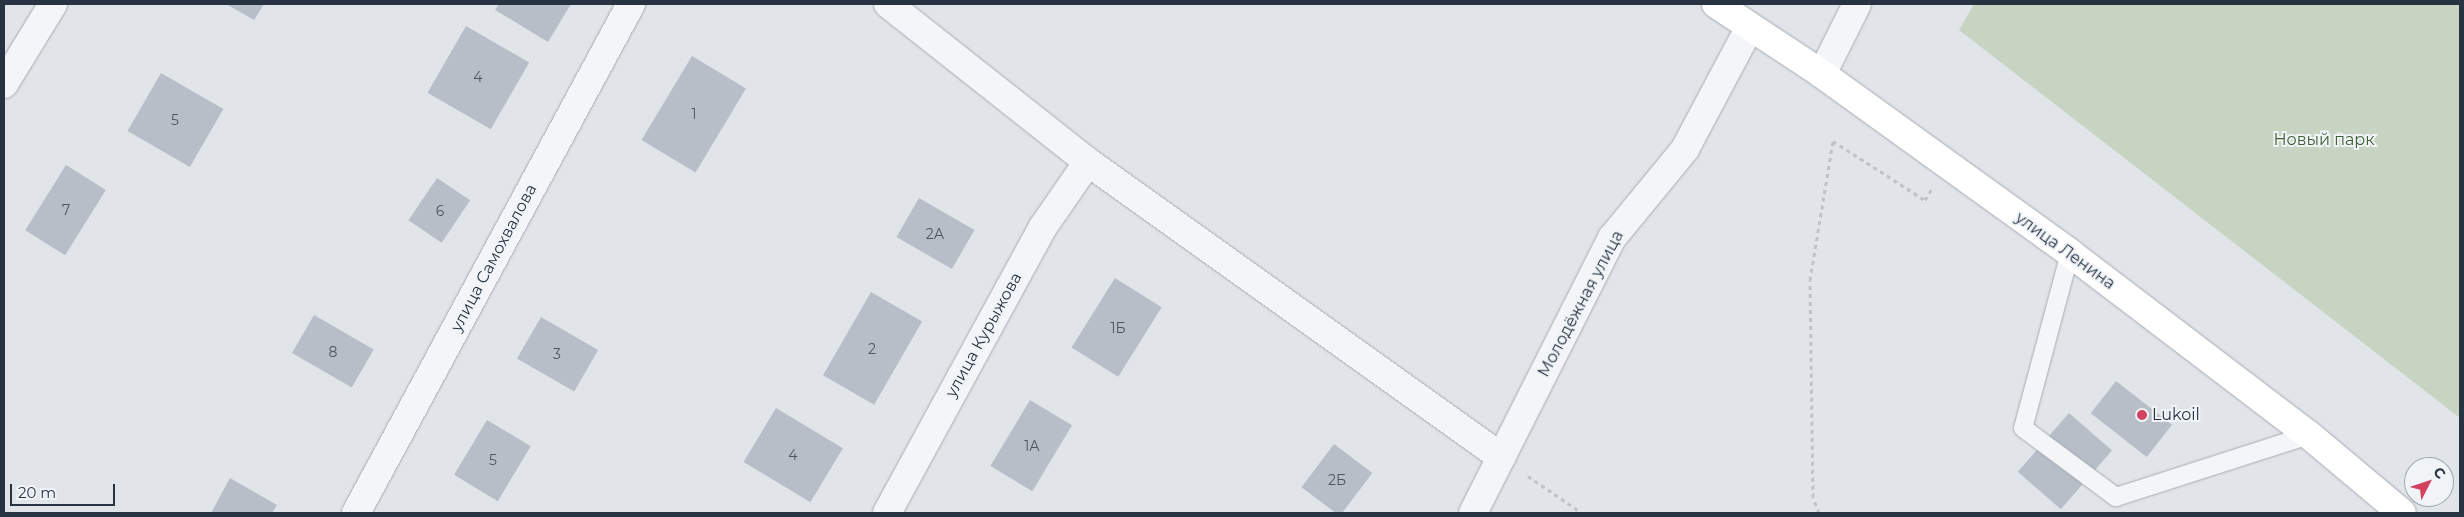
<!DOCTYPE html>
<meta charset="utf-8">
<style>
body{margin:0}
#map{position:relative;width:2464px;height:517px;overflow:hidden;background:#e1e5ea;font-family:Montserrat,sans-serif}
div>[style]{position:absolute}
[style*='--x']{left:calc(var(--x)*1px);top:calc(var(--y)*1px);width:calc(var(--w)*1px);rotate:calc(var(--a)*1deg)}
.green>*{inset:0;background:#c7d4c1}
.building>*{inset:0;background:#b8bec7;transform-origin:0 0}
.path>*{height:3px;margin-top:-1.5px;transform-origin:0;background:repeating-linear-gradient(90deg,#bfc3c9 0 4px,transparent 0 8px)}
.roads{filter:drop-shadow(0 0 1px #a6acb4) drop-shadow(0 0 1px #a6acb4)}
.lane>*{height:18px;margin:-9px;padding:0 9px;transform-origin:9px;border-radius:9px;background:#f4f5f8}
.street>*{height:28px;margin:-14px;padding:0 14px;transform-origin:14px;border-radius:14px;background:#f4f5f8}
.secondary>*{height:28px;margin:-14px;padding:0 14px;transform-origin:14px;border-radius:14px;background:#fff}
.dots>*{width:14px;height:14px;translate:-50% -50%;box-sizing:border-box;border:2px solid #f0f4f7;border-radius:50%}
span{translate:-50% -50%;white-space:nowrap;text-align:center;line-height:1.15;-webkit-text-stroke:4px #f0f4f7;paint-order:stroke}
.number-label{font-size:14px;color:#4c5663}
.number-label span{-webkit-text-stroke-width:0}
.park-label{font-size:16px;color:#3f5f35}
.street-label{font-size:16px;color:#283342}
.poi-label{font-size:16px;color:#283342}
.left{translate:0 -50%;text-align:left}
.frame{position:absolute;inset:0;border:5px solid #283342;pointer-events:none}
.north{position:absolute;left:2404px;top:457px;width:50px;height:50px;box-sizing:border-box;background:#f0f4f7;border:1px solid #a0a7af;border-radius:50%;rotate:49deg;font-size:14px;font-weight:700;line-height:20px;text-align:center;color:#283342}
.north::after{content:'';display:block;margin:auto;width:18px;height:22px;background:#d34160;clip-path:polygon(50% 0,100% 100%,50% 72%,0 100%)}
.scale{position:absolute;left:10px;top:484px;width:105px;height:22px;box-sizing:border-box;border:2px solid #283342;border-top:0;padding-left:6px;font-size:15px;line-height:18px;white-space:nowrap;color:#283342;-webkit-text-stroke:4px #f0f4f7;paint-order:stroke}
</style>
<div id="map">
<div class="green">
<i style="clip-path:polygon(1974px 4px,2460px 4px,2460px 418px,1959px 30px)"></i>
</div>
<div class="building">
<i style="clip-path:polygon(226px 4px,264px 4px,254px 20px)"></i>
<i style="clip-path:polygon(499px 4px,571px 4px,548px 42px,495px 10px)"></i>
<i style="left:466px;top:26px;width:73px;height:77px;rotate:30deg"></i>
<i style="left:692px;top:56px;width:63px;height:98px;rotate:31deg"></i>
<i style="left:161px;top:73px;width:72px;height:67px;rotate:30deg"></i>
<i style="left:66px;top:165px;width:47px;height:77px;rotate:32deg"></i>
<i style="left:437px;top:178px;width:40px;height:51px;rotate:34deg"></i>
<i style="left:919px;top:198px;width:64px;height:45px;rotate:30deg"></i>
<i style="left:1115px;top:278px;width:55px;height:82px;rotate:32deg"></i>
<i style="left:871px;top:292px;width:59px;height:96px;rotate:30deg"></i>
<i style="left:314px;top:315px;width:69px;height:44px;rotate:30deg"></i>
<i style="left:541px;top:317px;width:66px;height:48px;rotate:30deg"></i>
<i style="left:2116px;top:381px;width:71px;height:41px;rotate:38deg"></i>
<i style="left:1030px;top:400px;width:49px;height:77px;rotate:31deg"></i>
<i style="left:776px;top:408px;width:78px;height:63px;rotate:31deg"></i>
<i style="left:2069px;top:413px;width:57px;height:78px;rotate:41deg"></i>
<i style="left:487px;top:420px;width:51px;height:64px;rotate:31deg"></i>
<i style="left:1334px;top:444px;width:48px;height:54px;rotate:37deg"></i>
<i style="clip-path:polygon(230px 478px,277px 505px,272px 513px,211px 513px)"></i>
</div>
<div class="path">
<i style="--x:1528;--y:476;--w:65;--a:34.4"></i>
<i style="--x:1819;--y:513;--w:17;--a:-111"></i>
<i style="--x:1813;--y:497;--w:217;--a:-90.8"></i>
<i style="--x:1810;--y:280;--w:141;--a:-80.6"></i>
<i style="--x:1833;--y:141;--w:109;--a:32.7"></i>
<i style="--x:1925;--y:200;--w:12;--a:-59"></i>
</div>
<div class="roads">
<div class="lane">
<i style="--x:2070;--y:253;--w:181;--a:105"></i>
<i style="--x:2023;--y:428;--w:116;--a:36.6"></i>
<i style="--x:2116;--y:497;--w:203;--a:-17.8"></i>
</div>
<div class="street">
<i style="--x:888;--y:4;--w:255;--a:38.3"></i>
<i style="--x:1088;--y:162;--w:508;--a:35.54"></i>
<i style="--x:1822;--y:74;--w:78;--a:-63.4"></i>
<i style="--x:4;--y:84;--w:94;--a:-58.5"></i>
<i style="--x:356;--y:513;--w:579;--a:-61.62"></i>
<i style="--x:887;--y:513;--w:326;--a:-61.4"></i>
<i style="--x:1043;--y:227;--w:79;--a:-55.3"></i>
<i style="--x:1473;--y:513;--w:308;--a:-63.2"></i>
<i style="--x:1612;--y:238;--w:115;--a:-50.6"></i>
<i style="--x:1685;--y:149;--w:138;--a:-62"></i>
</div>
<div class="secondary">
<i style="--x:1716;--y:4;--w:127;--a:33.4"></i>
<i style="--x:1822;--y:74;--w:306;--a:35.8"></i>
<i style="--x:2070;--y:253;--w:300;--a:37.3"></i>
<i style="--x:2309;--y:435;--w:121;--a:40"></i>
</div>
</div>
<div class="dots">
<i style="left:2142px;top:415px;background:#d34160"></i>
</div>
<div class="number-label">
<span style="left:478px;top:77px">4</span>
<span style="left:694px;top:114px">1</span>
<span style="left:175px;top:120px">5</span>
<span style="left:66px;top:210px">7</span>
<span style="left:440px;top:211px">6</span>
<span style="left:935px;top:234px">2А</span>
<span style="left:1118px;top:328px">1Б</span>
<span style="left:872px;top:349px">2</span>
<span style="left:333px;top:352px">8</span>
<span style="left:557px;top:354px">3</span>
<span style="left:1032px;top:446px">1А</span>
<span style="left:793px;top:455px">4</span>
<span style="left:493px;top:460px">5</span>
<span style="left:1337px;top:480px">2Б</span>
</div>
<div class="park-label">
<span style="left:2324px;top:140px">Новый парк</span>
</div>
<div class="street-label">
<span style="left:2065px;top:251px;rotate:36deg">улица Ленина</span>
<span style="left:494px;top:258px;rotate:-62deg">улица Самохвалова</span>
<span style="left:1581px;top:304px;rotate:-62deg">Молодёжная улица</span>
<span style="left:984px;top:335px;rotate:-61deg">улица Курыжова</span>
</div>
<div class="poi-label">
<span class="left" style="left:2152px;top:415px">Lukoil</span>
</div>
<div class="frame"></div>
<div class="north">С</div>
<div class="scale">20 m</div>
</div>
